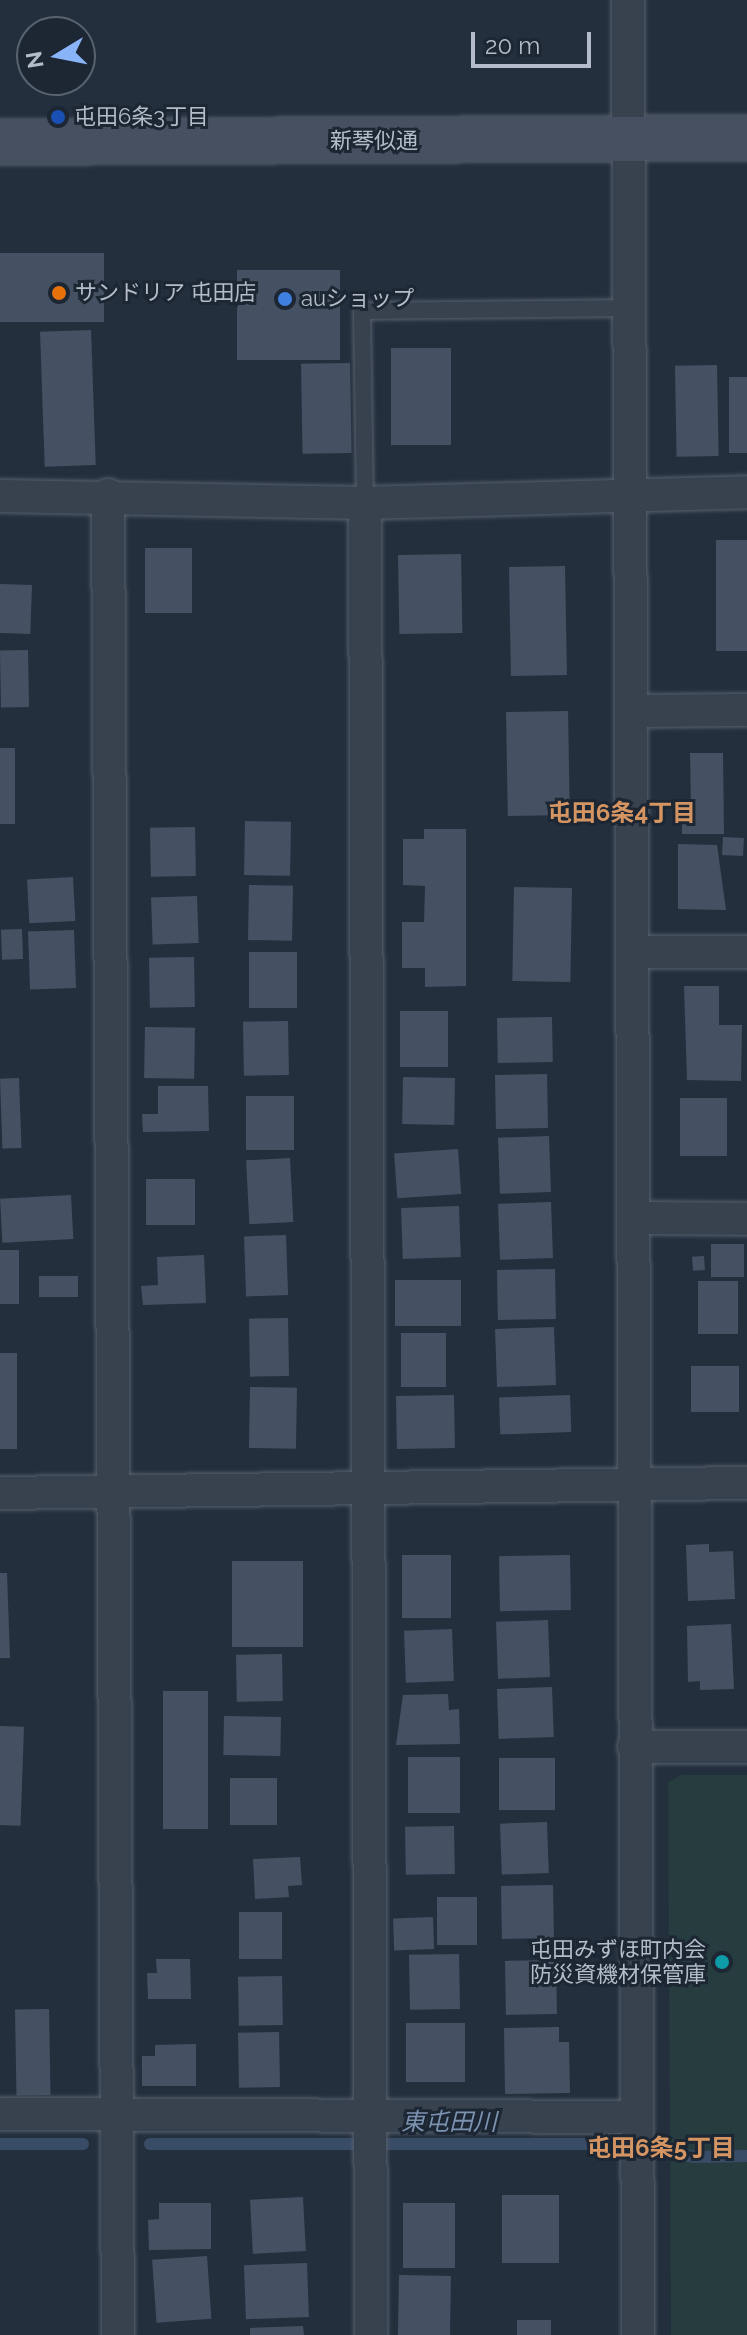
<!DOCTYPE html>
<meta charset="utf-8">
<style>
body{margin:0}
#map{position:relative;width:747px;height:2335px;overflow:hidden;background:#242f3e;font-family:Raleway,"Noto Sans JP",sans-serif}
div>[style]{position:absolute}
[style*='--x']{left:calc(var(--x)*1px);top:calc(var(--y)*1px);width:calc(var(--w)*1px);rotate:calc(var(--a)*1deg)}
.green>*{inset:0;background:#263c3f}
.stream>*{height:12px;margin:-6px;padding:0 6px;transform-origin:6px;border-radius:6px;background:#394c67}
.building>*{inset:0;background:#455162;transform-origin:0 0}
.roads{filter:drop-shadow(0 0 2px #565f6c) drop-shadow(0 0 2px #565f6c)}
.lane>*{height:16px;margin:-8px;padding:0 8px;transform-origin:8px;border-radius:8px;background:#38414e}
.street>*{height:32px;margin:-16px;padding:0 16px;transform-origin:16px;border-radius:16px;background:#38414e}
.secondary>*{height:44px;margin:-22px;padding:0 22px;transform-origin:22px;border-radius:22px;background:#465061}
.dots>*{width:22px;height:22px;translate:-50% -50%;box-sizing:border-box;border:4px solid #1d2633;border-radius:50%}
span{translate:-50% -50%;white-space:nowrap;text-align:center;line-height:1.15;-webkit-text-stroke:6px #1d2633;paint-order:stroke}
.poi-label{font-size:22px;color:#b4bcc9}
.left{translate:0 -50%;text-align:left}
.right{translate:-100% -50%;text-align:right}
.street-label{font-size:22px;color:#b4bcc9}
.neighbourhood-label{font-size:24px;color:#d59563;font-weight:700}
.water-label{font-size:24px;color:#7c92b1;font-style:italic}
.north{position:absolute;left:16px;top:16px;width:80px;height:80px;box-sizing:border-box;background:#1d2633;border:2px solid #59626f;border-radius:50%;rotate:260deg;font-size:22px;font-weight:700;line-height:32px;text-align:center;color:#b4bcc9}
.north::after{content:'';display:block;margin:auto;width:28px;height:36px;background:#8ab4f8;clip-path:polygon(50% 0,100% 100%,50% 72%,0 100%)}
.scale{position:absolute;left:471px;top:32px;width:120px;height:36px;box-sizing:border-box;border:4px solid #b4bcc9;border-top:0;padding-left:10px;font-size:24px;line-height:28px;white-space:nowrap;color:#b4bcc9;-webkit-text-stroke:6px #1d2633;paint-order:stroke}
</style>
<div id="map">
<div class="green">
<i style="clip-path:polygon(681px 1775px,747px 1775px,747px 2335px,671px 2335px,668px 1782px)"></i>
</div>
<div class="stream">
<i style="--x:0;--y:2144;--w:83;--a:0"></i>
<i style="--x:150;--y:2144;--w:453;--a:0"></i>
<i style="--x:603;--y:2144;--w:93;--a:8"></i>
<i style="--x:695;--y:2157;--w:52;--a:-1.1"></i>
</div>
<div class="building">
<i style="left:104px;top:253px;width:69px;height:104px;rotate:90deg"></i>
<i style="left:237px;top:270px;width:103px;height:90px"></i>
<i style="left:91px;top:330px;width:135px;height:51px;rotate:88deg"></i>
<i style="left:451px;top:348px;width:97px;height:60px;rotate:90deg"></i>
<i style="left:350px;top:363px;width:90px;height:49px;rotate:89deg"></i>
<i style="left:717px;top:365px;width:91px;height:42px;rotate:89deg"></i>
<i style="left:729px;top:377px;width:18px;height:76px"></i>
<i style="left:716px;top:540px;width:31px;height:111px"></i>
<i style="left:145px;top:548px;width:47px;height:65px"></i>
<i style="left:461px;top:554px;width:79px;height:63px;rotate:89deg"></i>
<i style="left:565px;top:566px;width:109px;height:56px;rotate:89deg"></i>
<i style="left:0;top:584px;width:32px;height:49px;rotate:2deg"></i>
<i style="left:28px;top:650px;width:57px;height:28px;rotate:89deg"></i>
<i style="left:568px;top:711px;width:104px;height:62px;rotate:89deg"></i>
<i style="left:0;top:748px;width:15px;height:76px"></i>
<i style="clip-path:polygon(690px 753px,723px 753px,724px 834px,682px 834px,682px 804px,691px 804px)"></i>
<i style="left:245px;top:821px;width:46px;height:54px;rotate:1deg"></i>
<i style="left:195px;top:827px;width:49px;height:45px;rotate:89deg"></i>
<i style="clip-path:polygon(424px 829px,466px 829px,466px 986px,425px 987px,425px 968px,402px 968px,402px 922px,424px 922px,425px 886px,403px 885px,403px 839px,424px 839px)"></i>
<i style="left:723px;top:837px;width:21px;height:18px;rotate:3deg"></i>
<i style="clip-path:polygon(678px 844px,717px 845px,726px 910px,678px 909px)"></i>
<i style="left:73px;top:877px;width:44px;height:46px;rotate:87deg"></i>
<i style="left:249px;top:885px;width:44px;height:55px;rotate:1deg"></i>
<i style="left:514px;top:887px;width:58px;height:94px;rotate:1deg"></i>
<i style="left:197px;top:896px;width:47px;height:46px;rotate:88deg"></i>
<i style="left:22px;top:929px;width:30px;height:21px;rotate:88deg"></i>
<i style="left:74px;top:930px;width:58px;height:46px;rotate:88deg"></i>
<i style="left:249px;top:952px;width:48px;height:56px"></i>
<i style="left:194px;top:957px;width:50px;height:45px;rotate:89deg"></i>
<i style="clip-path:polygon(684px 986px,719px 986px,719px 1025px,742px 1025px,741px 1081px,687px 1080px)"></i>
<i style="left:400px;top:1011px;width:48px;height:56px"></i>
<i style="left:552px;top:1017px;width:45px;height:55px;rotate:89deg"></i>
<i style="left:288px;top:1021px;width:54px;height:45px;rotate:89deg"></i>
<i style="left:145px;top:1027px;width:50px;height:51px;rotate:1deg"></i>
<i style="left:547px;top:1074px;width:54px;height:52px;rotate:89deg"></i>
<i style="left:403px;top:1077px;width:52px;height:47px;rotate:1deg"></i>
<i style="left:19px;top:1078px;width:70px;height:19px;rotate:88deg"></i>
<i style="clip-path:polygon(158px 1086px,208px 1086px,209px 1131px,143px 1132px,142px 1114px,158px 1114px)"></i>
<i style="left:246px;top:1096px;width:48px;height:54px"></i>
<i style="left:680px;top:1098px;width:47px;height:58px"></i>
<i style="left:549px;top:1136px;width:56px;height:51px;rotate:88deg"></i>
<i style="left:458px;top:1149px;width:45px;height:64px;rotate:86deg"></i>
<i style="left:290px;top:1158px;width:64px;height:44px;rotate:87deg"></i>
<i style="left:146px;top:1179px;width:49px;height:46px"></i>
<i style="left:71px;top:1195px;width:44px;height:71px;rotate:87deg"></i>
<i style="left:551px;top:1202px;width:56px;height:53px;rotate:88deg"></i>
<i style="left:459px;top:1206px;width:51px;height:58px;rotate:88deg"></i>
<i style="left:286px;top:1235px;width:60px;height:42px;rotate:88deg"></i>
<i style="left:711px;top:1244px;width:33px;height:33px"></i>
<i style="left:0;top:1250px;width:19px;height:54px"></i>
<i style="clip-path:polygon(204px 1255px,206px 1303px,143px 1305px,141px 1286px,158px 1285px,157px 1257px)"></i>
<i style="left:704px;top:1256px;width:14px;height:12px;rotate:86deg"></i>
<i style="left:555px;top:1269px;width:50px;height:58px;rotate:89deg"></i>
<i style="left:39px;top:1276px;width:39px;height:21px"></i>
<i style="left:395px;top:1280px;width:66px;height:46px"></i>
<i style="left:738px;top:1281px;width:53px;height:40px;rotate:90deg"></i>
<i style="left:288px;top:1318px;width:58px;height:39px;rotate:89deg"></i>
<i style="left:554px;top:1327px;width:58px;height:59px;rotate:88deg"></i>
<i style="left:446px;top:1333px;width:54px;height:45px;rotate:90deg"></i>
<i style="left:0;top:1353px;width:17px;height:96px"></i>
<i style="left:739px;top:1366px;width:46px;height:48px;rotate:90deg"></i>
<i style="left:250px;top:1387px;width:47px;height:61px;rotate:1deg"></i>
<i style="left:454px;top:1395px;width:53px;height:58px;rotate:89deg"></i>
<i style="left:570px;top:1395px;width:37px;height:71px;rotate:88deg"></i>
<i style="clip-path:polygon(709px 1544px,709px 1552px,733px 1551px,735px 1599px,688px 1601px,686px 1545px)"></i>
<i style="left:402px;top:1555px;width:49px;height:63px"></i>
<i style="left:570px;top:1555px;width:55px;height:71px;rotate:89deg"></i>
<i style="left:232px;top:1561px;width:71px;height:86px"></i>
<i style="clip-path:polygon(0 1573px,7px 1573px,10px 1658px,0 1658px)"></i>
<i style="left:548px;top:1620px;width:57px;height:52px;rotate:88deg"></i>
<i style="clip-path:polygon(731px 1624px,734px 1689px,700px 1690px,700px 1681px,688px 1682px,687px 1626px)"></i>
<i style="left:452px;top:1629px;width:52px;height:48px;rotate:88deg"></i>
<i style="left:282px;top:1654px;width:47px;height:46px;rotate:89deg"></i>
<i style="left:552px;top:1687px;width:50px;height:55px;rotate:88deg"></i>
<i style="left:163px;top:1691px;width:45px;height:138px"></i>
<i style="clip-path:polygon(448px 1694px,449px 1710px,459px 1709px,460px 1744px,396px 1745px,403px 1695px)"></i>
<i style="left:224px;top:1716px;width:57px;height:39px;rotate:1deg"></i>
<i style="left:0;top:1726px;width:24px;height:99px;rotate:2deg"></i>
<i style="left:408px;top:1757px;width:52px;height:56px"></i>
<i style="left:555px;top:1758px;width:52px;height:56px;rotate:90deg"></i>
<i style="left:277px;top:1778px;width:47px;height:47px;rotate:90deg"></i>
<i style="left:547px;top:1822px;width:51px;height:47px;rotate:88deg"></i>
<i style="left:454px;top:1826px;width:48px;height:49px;rotate:89deg"></i>
<i style="clip-path:polygon(300px 1857px,302px 1885px,288px 1886px,289px 1897px,255px 1899px,253px 1859px)"></i>
<i style="left:553px;top:1885px;width:53px;height:52px;rotate:89deg"></i>
<i style="left:437px;top:1897px;width:40px;height:48px"></i>
<i style="left:239px;top:1912px;width:43px;height:47px"></i>
<i style="left:433px;top:1917px;width:32px;height:40px;rotate:88deg"></i>
<i style="left:459px;top:1954px;width:55px;height:50px;rotate:89deg"></i>
<i style="left:715px;top:1954px;width:13px;height:16px;rotate:4deg"></i>
<i style="clip-path:polygon(156px 1959px,190px 1959px,191px 1999px,148px 1999px,147px 1973px,157px 1973px)"></i>
<i style="left:556px;top:1960px;width:54px;height:51px;rotate:89deg"></i>
<i style="left:282px;top:1976px;width:49px;height:44px;rotate:89deg"></i>
<i style="left:49px;top:2009px;width:86px;height:34px;rotate:89deg"></i>
<i style="left:465px;top:2023px;width:59px;height:59px;rotate:90deg"></i>
<i style="clip-path:polygon(559px 2027px,559px 2042px,569px 2042px,570px 2093px,505px 2094px,504px 2028px)"></i>
<i style="left:279px;top:2032px;width:55px;height:41px;rotate:89deg"></i>
<i style="clip-path:polygon(196px 2044px,196px 2086px,142px 2086px,142px 2056px,155px 2056px,155px 2045px)"></i>
<i style="left:502px;top:2195px;width:57px;height:68px"></i>
<i style="left:303px;top:2197px;width:54px;height:53px;rotate:87deg"></i>
<i style="clip-path:polygon(159px 2203px,211px 2203px,211px 2249px,149px 2250px,148px 2220px,159px 2219px)"></i>
<i style="left:403px;top:2203px;width:52px;height:65px"></i>
<i style="left:207px;top:2256px;width:63px;height:55px;rotate:86deg"></i>
<i style="left:307px;top:2263px;width:54px;height:63px;rotate:88deg"></i>
<i style="left:399px;top:2275px;width:52px;height:60px;rotate:1deg"></i>
<i style="left:517px;top:2320px;width:34px;height:15px"></i>
<i style="clip-path:polygon(303px 2326px,304px 2335px,250px 2335px,250px 2328px)"></i>
</div>
<div class="roads">
<div class="lane">
<i style="--x:365;--y:503;--w:192;--a:-90.9"></i>
<i style="--x:362;--y:311;--w:268;--a:-0.6"></i>
</div>
<div class="street">
<i style="--x:628;--y:0;--w:2335;--a:89.75"></i>
<i style="--x:108;--y:495;--w:1840;--a:89.69"></i>
<i style="--x:0;--y:496;--w:365;--a:1.1"></i>
<i style="--x:365;--y:503;--w:382;--a:-1.6"></i>
<i style="--x:365;--y:503;--w:1832;--a:89.81"></i>
<i style="--x:631;--y:711;--w:116;--a:-0.5"></i>
<i style="--x:633;--y:952;--w:114;--a:0"></i>
<i style="--x:636;--y:1218;--w:111;--a:0.5"></i>
<i style="--x:0;--y:1493;--w:747;--a:-0.77"></i>
<i style="--x:634;--y:1747;--w:113;--a:0"></i>
<i style="--x:0;--y:2114;--w:636;--a:0.27"></i>
</div>
<div class="secondary">
<i style="--x:0;--y:142;--w:747;--a:-0.31"></i>
</div>
</div>
<div class="dots">
<i style="left:58px;top:117px;background:#1a4fb4"></i>
<i style="left:59px;top:293px;background:#e8710a"></i>
<i style="left:285px;top:299px;background:#3f7fe0"></i>
<i style="left:722px;top:1962px;background:#0f9aa8"></i>
</div>
<div class="poi-label">
<span class="left" style="left:74px;top:117px">屯田6条3丁目</span>
<span class="left" style="left:75px;top:293px">サンドリア 屯田店</span>
<span class="left" style="left:301px;top:299px">auショップ</span>
<span class="right" style="left:706px;top:1962px">屯田みずほ町内会<br>防災資機材保管庫</span>
</div>
<div class="street-label">
<span style="left:374px;top:141px">新琴似通</span>
</div>
<div class="neighbourhood-label">
<span style="left:622px;top:813px">屯田6条4丁目</span>
<span style="left:661px;top:2148px">屯田6条5丁目</span>
</div>
<div class="water-label">
<span style="left:449px;top:2122px">東屯田川</span>
</div>
<div class="north">N</div>
<div class="scale">20 m</div>
</div>
